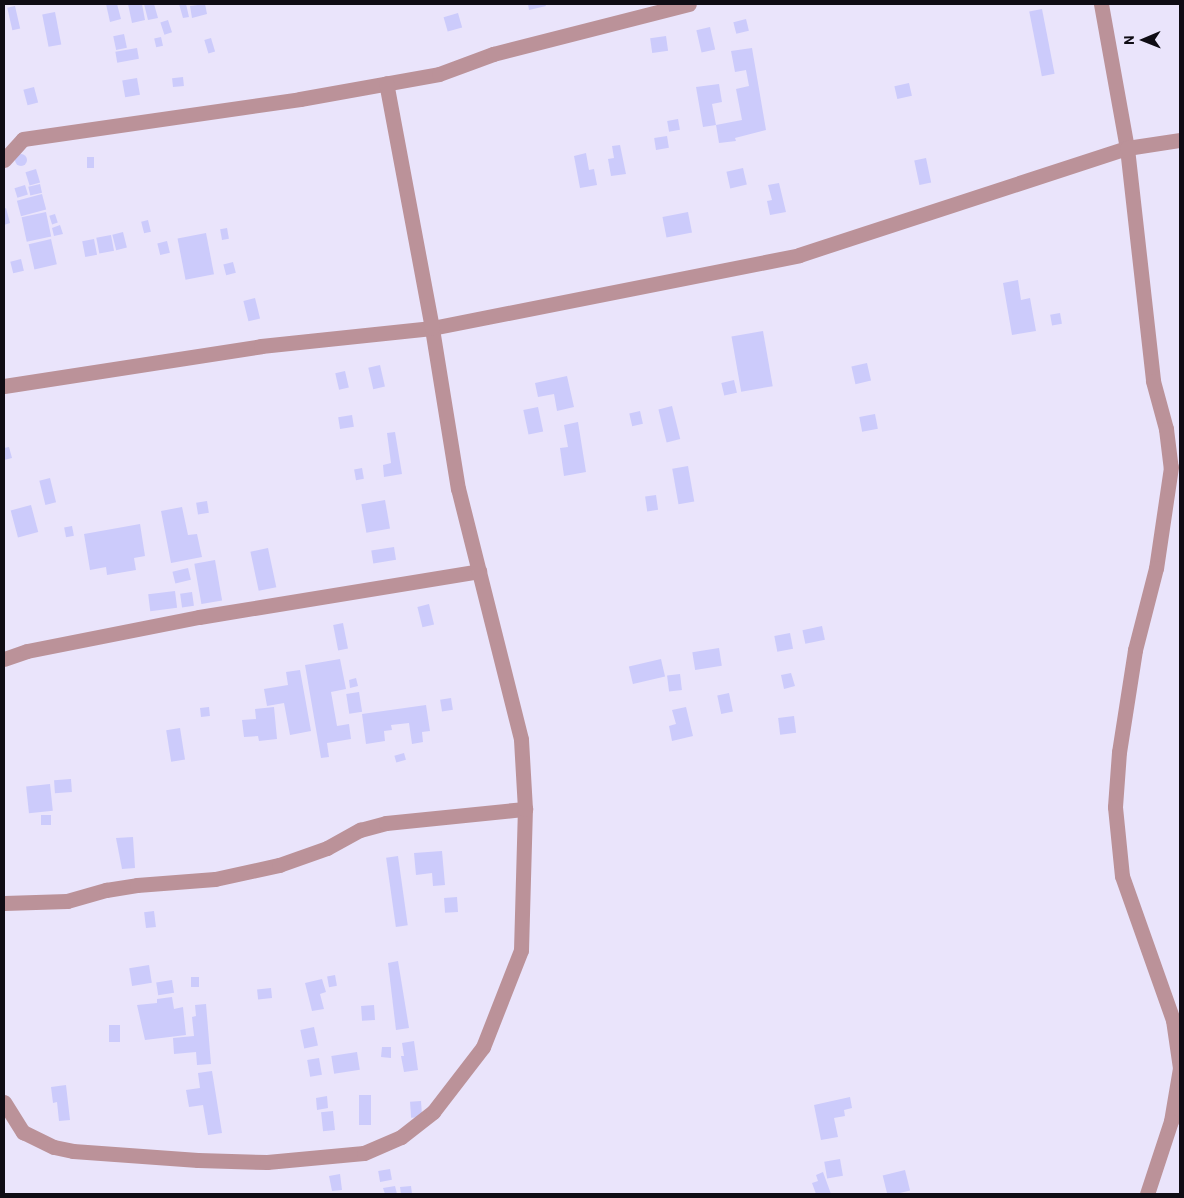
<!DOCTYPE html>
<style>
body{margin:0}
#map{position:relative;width:1184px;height:1198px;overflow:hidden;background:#eae4fb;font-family:Barlow,sans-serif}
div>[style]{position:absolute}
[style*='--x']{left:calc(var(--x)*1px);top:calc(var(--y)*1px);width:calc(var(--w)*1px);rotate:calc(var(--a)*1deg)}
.building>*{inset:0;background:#cccbfb;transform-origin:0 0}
.round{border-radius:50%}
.minor>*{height:15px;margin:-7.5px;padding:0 7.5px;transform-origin:7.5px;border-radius:7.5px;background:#bb9299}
span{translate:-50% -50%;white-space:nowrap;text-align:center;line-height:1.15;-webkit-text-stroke:4px #eae4fb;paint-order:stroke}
.frame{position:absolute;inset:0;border:5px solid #0f0c14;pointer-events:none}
.north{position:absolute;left:1119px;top:15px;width:50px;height:50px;-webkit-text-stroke:4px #eae4fb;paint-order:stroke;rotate:269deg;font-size:14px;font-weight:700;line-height:20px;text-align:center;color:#0f0c14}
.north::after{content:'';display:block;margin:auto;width:18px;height:22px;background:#0f0c14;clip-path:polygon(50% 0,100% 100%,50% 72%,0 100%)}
</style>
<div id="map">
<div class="building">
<i style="clip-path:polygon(106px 4px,117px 4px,121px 19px,110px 22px)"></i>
<i style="clip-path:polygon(128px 4px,142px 4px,145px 20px,132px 23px)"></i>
<i style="clip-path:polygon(144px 4px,154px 4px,158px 18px,148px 20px)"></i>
<i style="clip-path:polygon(179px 4px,186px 4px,189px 17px,183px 18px)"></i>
<i style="clip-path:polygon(205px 4px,207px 14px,192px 18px,190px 6px)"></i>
<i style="clip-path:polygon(528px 4px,545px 4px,546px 6px,529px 10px)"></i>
<i style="left:15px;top:6px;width:23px;height:8px;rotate:77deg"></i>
<i style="left:1042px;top:9px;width:66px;height:13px;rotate:79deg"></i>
<i style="left:55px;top:12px;width:33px;height:13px;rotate:79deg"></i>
<i style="left:458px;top:13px;width:15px;height:15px;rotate:74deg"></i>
<i style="left:746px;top:19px;width:12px;height:13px;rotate:76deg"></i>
<i style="left:168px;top:20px;width:13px;height:8px;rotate:72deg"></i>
<i style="left:710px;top:27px;width:23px;height:14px;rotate:77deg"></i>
<i style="left:124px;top:34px;width:14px;height:11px;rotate:78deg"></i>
<i style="left:666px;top:36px;width:15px;height:16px;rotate:82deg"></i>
<i style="left:161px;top:37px;width:9px;height:7px;rotate:77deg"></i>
<i style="left:211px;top:38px;width:14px;height:7px;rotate:73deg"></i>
<i style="left:137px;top:48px;width:11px;height:22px;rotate:80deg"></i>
<i style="clip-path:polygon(752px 48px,766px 130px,735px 138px,736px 141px,719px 143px,716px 125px,742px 120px,736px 89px,749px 86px,746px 70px,735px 72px,731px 51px)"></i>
<i style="left:183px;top:77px;width:9px;height:11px;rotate:84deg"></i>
<i style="left:137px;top:78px;width:17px;height:15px;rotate:80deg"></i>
<i style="left:909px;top:83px;width:13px;height:15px;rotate:77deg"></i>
<i style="clip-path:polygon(719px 84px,722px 102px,712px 104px,716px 125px,703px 127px,696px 87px)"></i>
<i style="left:34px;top:87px;width:16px;height:11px;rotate:75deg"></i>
<i style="left:678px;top:119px;width:11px;height:11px;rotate:80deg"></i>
<i style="left:667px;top:136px;width:12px;height:13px;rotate:81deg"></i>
<i style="clip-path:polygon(620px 145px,626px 174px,611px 176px,608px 159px,614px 158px,612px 146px)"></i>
<i style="clip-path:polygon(586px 153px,589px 170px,594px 169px,597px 185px,580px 188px,574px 156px)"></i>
<i class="round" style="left:15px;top:154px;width:12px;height:12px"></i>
<i style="left:87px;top:157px;width:7px;height:11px"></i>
<i style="left:926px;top:158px;width:25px;height:12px;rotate:78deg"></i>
<i style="left:743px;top:168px;width:17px;height:17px;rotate:77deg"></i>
<i style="left:36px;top:169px;width:14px;height:11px;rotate:73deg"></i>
<i style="clip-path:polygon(779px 183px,786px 212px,770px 215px,767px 201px,772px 200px,768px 185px)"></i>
<i style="left:40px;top:184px;width:9px;height:12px;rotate:77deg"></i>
<i style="left:25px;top:185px;width:10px;height:11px;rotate:73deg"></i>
<i style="left:42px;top:194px;width:16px;height:26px;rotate:75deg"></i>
<i style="clip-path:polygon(6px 208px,10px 223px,4px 225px,4px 209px)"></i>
<i style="left:46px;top:212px;width:25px;height:25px;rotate:78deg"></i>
<i style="left:688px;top:212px;width:21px;height:26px;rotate:79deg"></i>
<i style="left:55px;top:214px;width:9px;height:6px;rotate:72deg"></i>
<i style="left:148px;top:220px;width:12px;height:7px;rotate:76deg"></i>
<i style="clip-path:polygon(60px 225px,63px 234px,54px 236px,52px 228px)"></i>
<i style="left:227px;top:228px;width:11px;height:7px;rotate:80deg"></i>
<i style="left:123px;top:232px;width:16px;height:11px;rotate:76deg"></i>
<i style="left:206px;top:233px;width:42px;height:29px;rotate:79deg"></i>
<i style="left:111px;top:235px;width:16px;height:15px;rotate:79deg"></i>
<i style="left:51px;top:239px;width:26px;height:23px;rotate:77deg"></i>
<i style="left:94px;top:239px;width:16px;height:12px;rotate:79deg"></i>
<i style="left:167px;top:241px;width:12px;height:10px;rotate:76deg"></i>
<i style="left:21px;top:259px;width:12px;height:11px;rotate:76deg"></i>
<i style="left:233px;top:262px;width:11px;height:10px;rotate:75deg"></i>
<i style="clip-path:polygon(1018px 280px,1021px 300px,1030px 298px,1036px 331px,1012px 335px,1003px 283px)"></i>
<i style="left:255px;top:298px;width:21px;height:12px;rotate:76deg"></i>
<i style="left:1060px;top:313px;width:11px;height:10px;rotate:80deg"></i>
<i style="left:763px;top:331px;width:56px;height:32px;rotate:80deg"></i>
<i style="left:867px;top:363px;width:18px;height:16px;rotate:77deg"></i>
<i style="left:380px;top:365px;width:22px;height:12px;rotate:77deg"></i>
<i style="left:345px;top:371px;width:17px;height:10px;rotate:77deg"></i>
<i style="clip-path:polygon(567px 376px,574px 407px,557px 411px,554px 394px,538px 397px,535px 383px)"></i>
<i style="left:734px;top:380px;width:13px;height:13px;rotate:77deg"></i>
<i style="left:672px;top:406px;width:34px;height:14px;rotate:76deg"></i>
<i style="left:538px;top:407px;width:25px;height:15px;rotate:78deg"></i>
<i style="left:640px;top:411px;width:13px;height:11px;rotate:77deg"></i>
<i style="left:875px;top:414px;width:15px;height:16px;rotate:79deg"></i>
<i style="left:352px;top:415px;width:12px;height:14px;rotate:81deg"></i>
<i style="clip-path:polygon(578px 422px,586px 472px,564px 476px,560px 448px,568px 447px,564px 425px)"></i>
<i style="clip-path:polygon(395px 432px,402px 474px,384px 477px,383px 465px,391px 463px,387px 433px)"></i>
<i style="clip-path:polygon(9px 447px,12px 458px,4px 460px,4px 448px)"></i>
<i style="left:688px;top:466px;width:36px;height:16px;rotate:80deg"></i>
<i style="left:362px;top:468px;width:11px;height:8px;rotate:80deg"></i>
<i style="left:50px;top:478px;width:25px;height:11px;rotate:76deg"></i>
<i style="left:656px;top:495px;width:15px;height:11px;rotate:82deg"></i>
<i style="left:385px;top:500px;width:29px;height:24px;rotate:80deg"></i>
<i style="left:207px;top:501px;width:12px;height:11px;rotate:81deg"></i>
<i style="left:31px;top:505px;width:28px;height:21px;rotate:75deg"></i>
<i style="clip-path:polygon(182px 507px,188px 535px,197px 534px,202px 557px,171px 563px,161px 511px)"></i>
<i style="clip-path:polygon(140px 524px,145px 556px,134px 558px,136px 570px,107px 575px,106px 567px,90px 570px,84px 534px)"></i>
<i style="left:72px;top:526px;width:10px;height:8px;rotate:79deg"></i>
<i style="left:394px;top:547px;width:13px;height:23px;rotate:81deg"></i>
<i style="left:268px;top:548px;width:40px;height:18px;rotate:78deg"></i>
<i style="left:215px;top:560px;width:41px;height:21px;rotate:80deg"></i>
<i style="left:188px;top:568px;width:12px;height:16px;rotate:76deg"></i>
<i style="left:175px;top:591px;width:17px;height:27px;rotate:83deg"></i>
<i style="left:192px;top:592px;width:14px;height:12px;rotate:82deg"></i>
<i style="left:429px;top:604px;width:21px;height:12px;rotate:76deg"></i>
<i style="left:343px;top:623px;width:26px;height:10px;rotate:79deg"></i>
<i style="left:822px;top:626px;width:14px;height:20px;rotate:78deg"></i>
<i style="left:790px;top:633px;width:16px;height:16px;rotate:79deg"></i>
<i style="left:719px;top:648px;width:18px;height:27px;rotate:81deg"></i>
<i style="clip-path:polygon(340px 659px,346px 689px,331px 692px,337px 726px,349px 724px,351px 739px,327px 743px,329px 757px,321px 758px,305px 665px)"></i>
<i style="left:661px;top:659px;width:18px;height:33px;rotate:77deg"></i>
<i style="clip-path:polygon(300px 670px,311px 731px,290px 735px,284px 703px,267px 706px,264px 689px,288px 685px,286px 672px)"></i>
<i style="clip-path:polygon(791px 673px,795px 686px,784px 689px,781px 675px)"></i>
<i style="left:680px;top:674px;width:16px;height:13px;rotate:83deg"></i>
<i style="clip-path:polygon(356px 678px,358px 686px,350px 688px,349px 680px)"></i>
<i style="left:359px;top:692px;width:20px;height:13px;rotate:81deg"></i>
<i style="left:729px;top:693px;width:19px;height:12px;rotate:78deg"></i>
<i style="left:451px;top:698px;width:12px;height:11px;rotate:81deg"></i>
<i style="clip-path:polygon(426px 705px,430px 731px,422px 732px,423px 742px,412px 744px,409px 723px,391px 725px,392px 730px,384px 731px,385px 741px,366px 744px,362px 714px)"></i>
<i style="left:209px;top:707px;width:9px;height:9px;rotate:84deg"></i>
<i style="clip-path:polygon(274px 707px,277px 739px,259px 741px,258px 736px,244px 737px,242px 720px,256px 719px,255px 709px)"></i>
<i style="clip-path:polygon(686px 707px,693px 736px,672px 741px,669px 726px,676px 724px,672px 710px)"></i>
<i style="left:794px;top:716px;width:17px;height:16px;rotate:83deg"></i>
<i style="left:180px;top:728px;width:32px;height:14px;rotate:81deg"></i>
<i style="left:404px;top:753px;width:7px;height:10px;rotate:74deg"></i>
<i style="left:71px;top:779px;width:13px;height:17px;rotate:86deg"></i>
<i style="left:50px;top:784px;width:27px;height:24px;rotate:84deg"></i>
<i style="left:41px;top:815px;width:10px;height:10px"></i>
<i style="clip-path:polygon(133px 837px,135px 868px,122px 869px,116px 838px)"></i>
<i style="clip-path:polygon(442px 851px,445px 885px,433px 886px,432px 873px,416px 875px,414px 853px)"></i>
<i style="left:398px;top:856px;width:70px;height:12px;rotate:82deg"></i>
<i style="left:457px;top:897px;width:15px;height:13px;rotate:86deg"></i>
<i style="left:154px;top:911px;width:16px;height:10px;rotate:83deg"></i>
<i style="clip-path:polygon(398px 961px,409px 1028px,396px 1030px,388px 963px)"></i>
<i style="left:149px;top:965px;width:18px;height:20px;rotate:81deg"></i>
<i style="left:335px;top:975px;width:11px;height:8px;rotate:80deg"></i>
<i style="left:191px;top:977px;width:8px;height:10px"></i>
<i style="clip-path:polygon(322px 979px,326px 992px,320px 994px,324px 1009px,312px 1011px,305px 983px)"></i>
<i style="left:172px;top:980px;width:13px;height:16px;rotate:81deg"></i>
<i style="left:271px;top:988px;width:10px;height:14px;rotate:84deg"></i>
<i style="clip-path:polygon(172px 997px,174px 1009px,183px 1007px,186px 1035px,145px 1040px,137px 1005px,157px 1003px,157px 999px)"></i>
<i style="clip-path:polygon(206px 1004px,211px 1064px,197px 1065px,196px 1052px,174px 1054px,173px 1038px,194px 1036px,192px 1017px,196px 1016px,195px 1005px)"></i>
<i style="left:374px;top:1005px;width:15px;height:13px;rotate:86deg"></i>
<i style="left:109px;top:1025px;width:11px;height:17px"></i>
<i style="left:314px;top:1027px;width:19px;height:14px;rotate:78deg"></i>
<i style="clip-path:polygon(414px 1041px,418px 1070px,404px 1072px,401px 1056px,404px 1056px,402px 1043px)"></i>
<i style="clip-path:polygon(382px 1047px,391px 1047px,391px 1058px,381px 1057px)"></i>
<i style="left:357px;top:1052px;width:18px;height:26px;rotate:81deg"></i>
<i style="left:319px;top:1058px;width:17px;height:12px;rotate:80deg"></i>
<i style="clip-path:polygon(212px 1071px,222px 1133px,208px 1135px,203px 1105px,189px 1107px,186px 1090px,200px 1088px,198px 1073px)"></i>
<i style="clip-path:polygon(66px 1085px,70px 1120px,59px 1121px,57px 1102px,53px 1103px,51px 1087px)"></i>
<i style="left:359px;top:1095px;width:12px;height:30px"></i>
<i style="clip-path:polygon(327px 1096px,328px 1108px,317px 1110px,316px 1098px)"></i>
<i style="clip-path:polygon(850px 1097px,852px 1108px,844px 1110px,845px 1116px,834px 1118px,838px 1137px,821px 1140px,814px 1105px)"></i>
<i style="left:421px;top:1101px;width:16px;height:11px;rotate:86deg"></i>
<i style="left:333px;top:1111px;width:19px;height:12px;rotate:84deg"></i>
<i style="left:840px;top:1159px;width:17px;height:16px;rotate:80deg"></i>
<i style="left:390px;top:1169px;width:11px;height:12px;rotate:80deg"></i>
<i style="left:905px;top:1170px;width:21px;height:23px;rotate:76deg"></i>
<i style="clip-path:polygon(823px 1172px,831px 1194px,816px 1194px,812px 1183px,818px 1181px,816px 1175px)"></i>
<i style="clip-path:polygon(340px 1174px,342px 1190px,332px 1191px,329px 1176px)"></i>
<i style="clip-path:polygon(395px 1186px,397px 1194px,385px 1194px,383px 1188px)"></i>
<i style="clip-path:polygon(411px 1186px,412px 1194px,401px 1194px,400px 1187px)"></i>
</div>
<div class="minor">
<i style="--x:1101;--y:4;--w:146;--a:79.8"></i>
<i style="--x:1127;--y:148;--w:234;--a:83.6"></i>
<i style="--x:1153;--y:381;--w:50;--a:74.8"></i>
<i style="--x:1166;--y:429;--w:38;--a:83"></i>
<i style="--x:1171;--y:467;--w:102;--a:98.4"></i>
<i style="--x:1156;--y:568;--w:85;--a:104.4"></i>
<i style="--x:1135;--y:650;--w:103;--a:98.9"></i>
<i style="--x:1119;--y:752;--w:55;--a:94.2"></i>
<i style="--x:1115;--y:807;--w:69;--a:84.2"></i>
<i style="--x:1122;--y:876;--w:153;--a:70.5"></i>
<i style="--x:1173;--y:1020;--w:49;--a:81.7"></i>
<i style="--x:1180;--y:1068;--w:54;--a:99.6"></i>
<i style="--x:1171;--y:1121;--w:77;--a:108.2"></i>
<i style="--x:4;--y:160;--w:28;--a:-48"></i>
<i style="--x:23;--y:139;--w:280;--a:-8.2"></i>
<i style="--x:300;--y:99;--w:141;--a:-10.2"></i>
<i style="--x:439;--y:74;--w:58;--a:-20.3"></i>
<i style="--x:493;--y:54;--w:202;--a:-14.3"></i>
<i style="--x:4;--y:386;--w:260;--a:-8.8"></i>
<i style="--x:261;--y:346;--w:172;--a:-6"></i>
<i style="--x:432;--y:328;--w:374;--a:-11.2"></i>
<i style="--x:799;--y:255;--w:345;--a:-18.1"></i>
<i style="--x:1127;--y:148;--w:54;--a:-8.6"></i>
<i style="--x:4;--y:659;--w:24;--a:-19"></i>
<i style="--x:27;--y:651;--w:175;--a:-11.2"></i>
<i style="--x:199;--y:617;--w:284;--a:-9.3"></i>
<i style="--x:4;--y:903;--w:63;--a:-1.8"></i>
<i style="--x:67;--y:901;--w:41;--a:-15.8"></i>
<i style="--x:106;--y:890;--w:31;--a:-9"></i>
<i style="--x:137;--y:885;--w:78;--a:-4.4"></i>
<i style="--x:215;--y:879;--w:66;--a:-12.3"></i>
<i style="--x:279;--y:865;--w:51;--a:-19.5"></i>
<i style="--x:327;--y:848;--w:38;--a:-29"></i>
<i style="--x:360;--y:830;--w:27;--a:-15"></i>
<i style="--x:386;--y:823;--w:140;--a:-5.8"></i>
<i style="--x:4;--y:1102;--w:36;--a:58"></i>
<i style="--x:23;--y:1132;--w:34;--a:26"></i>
<i style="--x:54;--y:1147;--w:19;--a:12"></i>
<i style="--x:73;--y:1151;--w:125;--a:4.1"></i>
<i style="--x:198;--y:1160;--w:69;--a:1.7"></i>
<i style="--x:267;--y:1162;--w:97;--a:-5.3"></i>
<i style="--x:364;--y:1153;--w:40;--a:-23.4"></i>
<i style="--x:401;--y:1137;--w:41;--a:-38"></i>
<i style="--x:433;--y:1112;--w:82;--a:-52.4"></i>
<i style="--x:483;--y:1047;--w:104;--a:-68.6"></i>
<i style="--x:521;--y:950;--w:141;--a:-88.4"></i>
<i style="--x:525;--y:809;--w:70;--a:-93.3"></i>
<i style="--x:521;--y:739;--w:258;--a:-104.1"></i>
<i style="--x:458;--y:489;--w:163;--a:-99.2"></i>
<i style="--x:432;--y:328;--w:249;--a:-100.6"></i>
</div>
<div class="frame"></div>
<div class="north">N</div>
</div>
